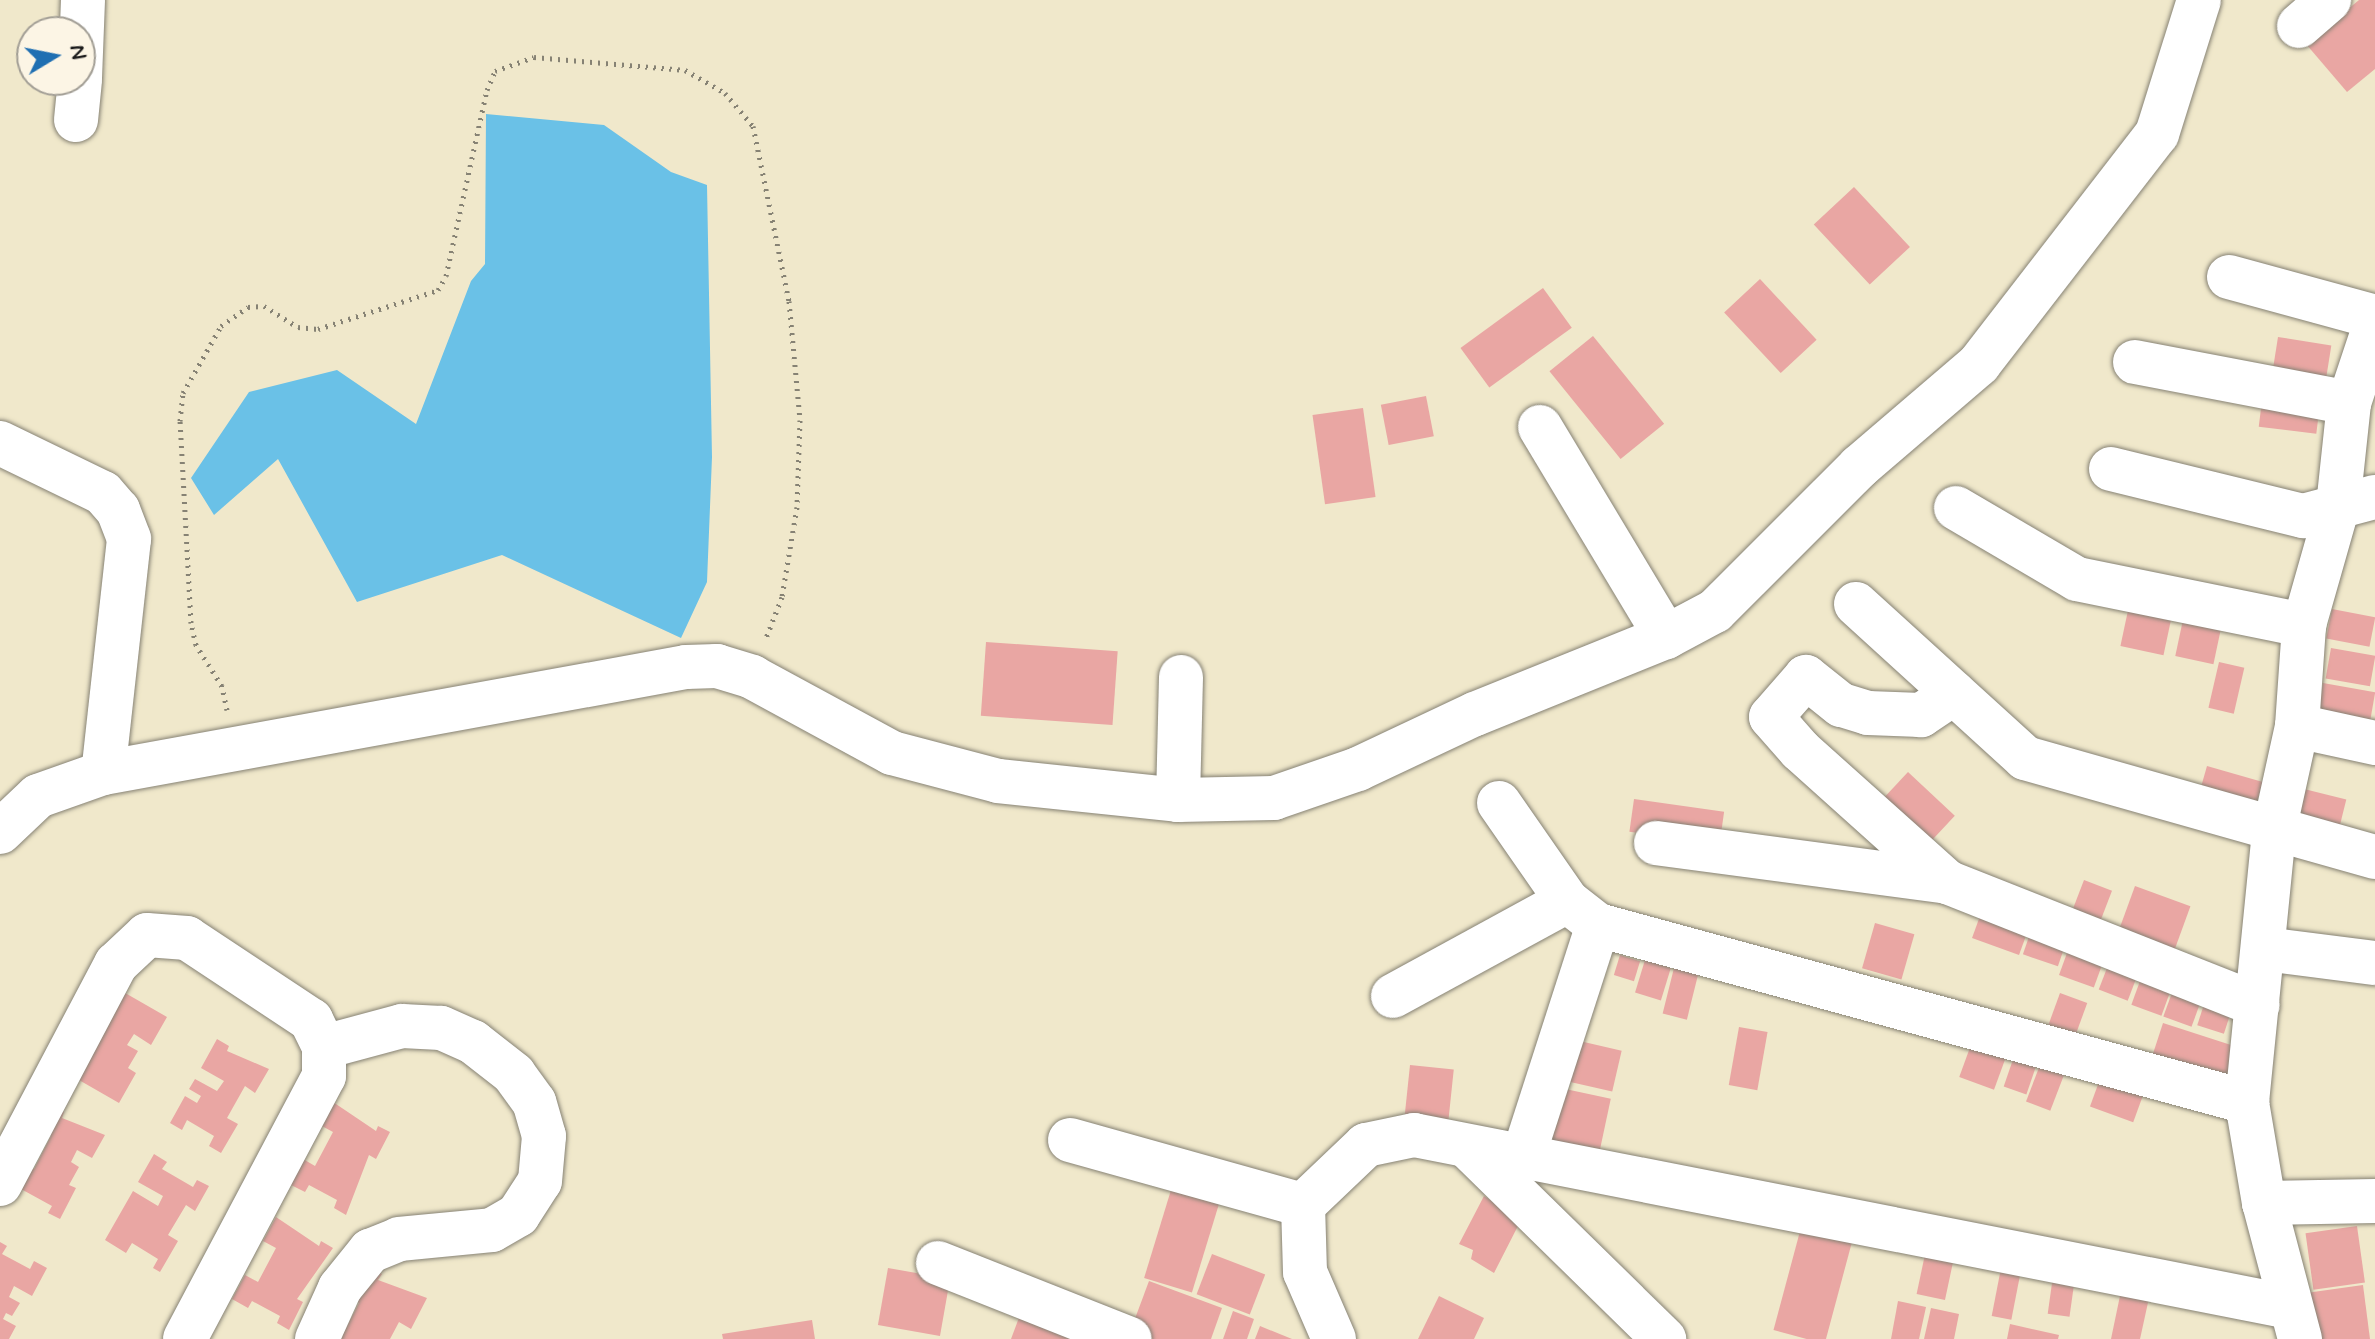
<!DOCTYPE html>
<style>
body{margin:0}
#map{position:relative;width:2375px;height:1339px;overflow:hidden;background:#f0e8cb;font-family:Mynerve,sans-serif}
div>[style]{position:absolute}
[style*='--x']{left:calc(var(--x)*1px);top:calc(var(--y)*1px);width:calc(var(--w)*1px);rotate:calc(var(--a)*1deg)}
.water>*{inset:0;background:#6ac1e7}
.building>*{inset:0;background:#e9a6a3;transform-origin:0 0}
.path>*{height:5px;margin-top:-2.5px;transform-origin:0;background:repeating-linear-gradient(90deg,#868274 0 2px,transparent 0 8px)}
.roads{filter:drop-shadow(0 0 2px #868274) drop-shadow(0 0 2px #868274)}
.minor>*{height:44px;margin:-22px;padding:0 22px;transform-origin:22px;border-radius:22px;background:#fff}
span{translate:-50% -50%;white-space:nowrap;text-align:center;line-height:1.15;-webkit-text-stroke:7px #fcf5e5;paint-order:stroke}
.north{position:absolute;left:16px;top:16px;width:80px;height:80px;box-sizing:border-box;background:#fcf5e5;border:2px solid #a29e95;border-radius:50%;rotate:80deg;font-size:22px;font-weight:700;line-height:32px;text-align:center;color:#1c1c1c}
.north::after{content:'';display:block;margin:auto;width:28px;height:36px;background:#1f6fb2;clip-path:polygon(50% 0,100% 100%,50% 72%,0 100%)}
</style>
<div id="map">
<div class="water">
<i style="clip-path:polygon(486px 114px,604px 125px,671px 172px,707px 185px,712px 457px,707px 582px,681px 638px,502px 555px,357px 602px,278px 459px,214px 515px,191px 478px,249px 392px,337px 370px,416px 424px,471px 281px,485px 264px)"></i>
</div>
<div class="building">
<i style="clip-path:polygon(2359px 0,2375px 0,2375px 69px,2347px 92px,2306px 44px)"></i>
<i style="left:1854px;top:187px;width:82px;height:55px;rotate:47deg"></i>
<i style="left:1760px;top:279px;width:83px;height:49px;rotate:47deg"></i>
<i style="left:1543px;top:288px;width:49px;height:102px;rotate:54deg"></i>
<i style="left:1593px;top:336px;width:113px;height:56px;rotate:51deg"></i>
<i style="left:2278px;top:337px;width:54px;height:47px;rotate:9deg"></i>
<i style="left:2263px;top:392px;width:58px;height:35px;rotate:7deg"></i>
<i style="left:1426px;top:396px;width:41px;height:46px;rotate:79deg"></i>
<i style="left:1363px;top:408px;width:90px;height:51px;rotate:82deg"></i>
<i style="left:2130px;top:601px;width:44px;height:46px;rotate:12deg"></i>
<i style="left:2332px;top:609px;width:44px;height:30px;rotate:11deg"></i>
<i style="left:2184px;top:615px;width:39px;height:42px;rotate:12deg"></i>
<i style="left:986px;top:642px;width:132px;height:74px;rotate:4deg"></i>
<i style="left:2331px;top:648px;width:45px;height:31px;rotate:10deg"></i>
<i style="left:2219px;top:662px;width:26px;height:47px;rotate:13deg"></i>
<i style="left:2323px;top:683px;width:53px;height:38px;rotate:10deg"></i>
<i style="left:2207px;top:766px;width:58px;height:34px;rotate:16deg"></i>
<i style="left:1908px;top:772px;width:64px;height:38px;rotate:43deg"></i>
<i style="left:2292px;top:786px;width:56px;height:41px;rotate:14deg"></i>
<i style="left:1634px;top:799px;width:91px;height:33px;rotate:8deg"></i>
<i style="left:2084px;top:880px;width:30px;height:48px;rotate:21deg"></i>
<i style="left:2135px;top:886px;width:59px;height:48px;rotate:20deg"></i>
<i style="left:1984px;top:905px;width:50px;height:35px;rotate:20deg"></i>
<i style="left:1875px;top:923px;width:41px;height:47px;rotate:16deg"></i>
<i style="left:2033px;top:925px;width:37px;height:31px;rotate:19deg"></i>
<i style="left:2071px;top:942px;width:37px;height:35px;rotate:20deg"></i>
<i style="left:1620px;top:955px;width:21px;height:21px;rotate:17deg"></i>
<i style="left:2112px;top:955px;width:31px;height:37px;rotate:21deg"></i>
<i style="left:1645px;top:960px;width:27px;height:34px;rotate:17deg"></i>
<i style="left:1674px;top:968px;width:25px;height:47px;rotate:14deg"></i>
<i style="left:2144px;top:970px;width:32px;height:37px;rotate:20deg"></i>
<i style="left:2177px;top:979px;width:30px;height:40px;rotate:20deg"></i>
<i style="clip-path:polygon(113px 986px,167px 1017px,151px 1045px,134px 1034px,127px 1045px,138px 1051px,128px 1068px,136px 1073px,119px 1103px,65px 1072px)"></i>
<i style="left:2209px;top:989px;width:28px;height:38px;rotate:18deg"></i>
<i style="left:2060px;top:993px;width:29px;height:47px;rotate:20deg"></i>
<i style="left:2163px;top:1023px;width:78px;height:44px;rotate:18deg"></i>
<i style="left:1739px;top:1027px;width:29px;height:59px;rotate:10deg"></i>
<i style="left:1976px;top:1031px;width:37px;height:49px;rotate:20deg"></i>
<i style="clip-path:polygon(217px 1039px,229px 1046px,227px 1051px,269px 1069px,255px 1093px,245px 1086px,227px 1118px,238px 1124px,221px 1153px,209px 1146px,214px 1136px,187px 1120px,182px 1130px,170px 1123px,185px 1096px,197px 1103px,201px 1096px,189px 1089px,195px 1079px,217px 1091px,224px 1081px,201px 1068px)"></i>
<i style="left:1571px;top:1039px;width:52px;height:42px;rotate:13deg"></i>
<i style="left:2018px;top:1045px;width:24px;height:44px;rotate:19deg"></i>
<i style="left:2045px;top:1052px;width:26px;height:53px;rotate:21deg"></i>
<i style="left:1410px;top:1065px;width:44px;height:52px;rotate:6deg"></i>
<i style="left:2104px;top:1068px;width:46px;height:41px;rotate:20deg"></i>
<i style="left:1556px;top:1087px;width:56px;height:56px;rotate:12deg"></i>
<i style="clip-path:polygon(333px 1102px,376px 1131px,378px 1126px,390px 1132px,376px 1159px,369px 1155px,346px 1215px,334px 1208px,337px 1200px,309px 1185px,305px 1192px,289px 1184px,303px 1159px,315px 1166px,333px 1132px,320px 1125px)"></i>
<i style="clip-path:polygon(50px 1104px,64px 1112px,62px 1118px,105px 1135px,92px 1158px,77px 1150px,71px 1162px,79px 1167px,69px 1185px,76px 1188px,60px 1219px,48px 1213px,52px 1206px,21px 1189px,19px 1161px,34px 1169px,51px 1136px,37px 1128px)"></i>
<i style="clip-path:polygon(154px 1154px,167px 1162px,162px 1169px,193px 1187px,197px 1180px,209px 1186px,195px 1211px,186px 1205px,168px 1235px,178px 1241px,160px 1272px,153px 1268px,158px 1259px,132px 1243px,126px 1253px,105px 1240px,133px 1191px,158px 1206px,163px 1196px,138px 1182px)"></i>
<i style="left:1171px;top:1190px;width:50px;height:92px;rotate:17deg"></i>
<i style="clip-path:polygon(1484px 1196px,1521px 1220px,1494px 1273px,1471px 1259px,1473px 1250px,1459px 1244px)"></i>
<i style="clip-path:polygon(276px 1217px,319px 1246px,321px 1241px,333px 1248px,297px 1299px,303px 1302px,289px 1330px,277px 1323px,280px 1316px,252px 1301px,248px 1308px,232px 1299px,245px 1275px,258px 1282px,276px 1248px,263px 1241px)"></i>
<i style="left:1803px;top:1220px;width:53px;height:114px;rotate:15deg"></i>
<i style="left:2357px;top:1226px;width:57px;height:52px;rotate:82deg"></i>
<i style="clip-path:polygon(0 1242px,7px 1246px,2px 1254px,30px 1269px,34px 1261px,47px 1268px,32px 1296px,14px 1286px,9px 1297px,20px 1303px,12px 1316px,6px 1313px,3px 1319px,16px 1326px,9px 1339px,0 1339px)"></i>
<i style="left:1927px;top:1245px;width:29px;height:50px;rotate:12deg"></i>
<i style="left:1212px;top:1254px;width:57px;height:43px;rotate:21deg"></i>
<i style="left:2002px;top:1263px;width:20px;height:54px;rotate:11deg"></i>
<i style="clip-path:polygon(368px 1266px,382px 1274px,378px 1280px,427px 1298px,411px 1329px,399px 1322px,390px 1339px,329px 1339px,345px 1330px,359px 1303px,351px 1298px)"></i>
<i style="left:888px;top:1268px;width:63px;height:58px;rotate:10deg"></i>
<i style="left:2053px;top:1276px;width:22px;height:38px;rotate:8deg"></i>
<i style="clip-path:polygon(1149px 1281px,1222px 1308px,1211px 1339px,1148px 1339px,1130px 1332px)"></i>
<i style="clip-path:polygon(2363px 1285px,2370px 1339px,2312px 1339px,2306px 1293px)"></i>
<i style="clip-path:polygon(2121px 1291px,2149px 1298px,2140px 1339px,2111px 1339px)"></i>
<i style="clip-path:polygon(1439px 1296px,1484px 1318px,1474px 1339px,1418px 1339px)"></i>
<i style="clip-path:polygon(1898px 1301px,1926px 1307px,1919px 1339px,1891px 1339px)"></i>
<i style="clip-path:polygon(1023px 1307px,1073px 1339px,1011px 1339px)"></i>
<i style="clip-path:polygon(1931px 1308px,1959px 1314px,1954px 1339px,1924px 1339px)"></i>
<i style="clip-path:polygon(1233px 1311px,1254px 1319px,1247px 1339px,1223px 1339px)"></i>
<i style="clip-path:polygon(812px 1320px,815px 1339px,723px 1339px,722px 1334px)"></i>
<i style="clip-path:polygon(2010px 1324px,2059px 1335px,2058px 1339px,2007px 1339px)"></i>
<i style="clip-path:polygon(1260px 1326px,1292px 1339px,1255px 1339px)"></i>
</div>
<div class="path">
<i style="--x:227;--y:710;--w:25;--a:-102"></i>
<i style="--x:222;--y:686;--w:49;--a:-122.4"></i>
<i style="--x:196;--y:645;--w:23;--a:-103"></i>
<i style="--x:191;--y:623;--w:202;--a:-93.1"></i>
<i style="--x:180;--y:421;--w:28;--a:-84"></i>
<i style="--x:183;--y:393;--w:77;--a:-60.4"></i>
<i style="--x:221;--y:326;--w:33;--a:-35"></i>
<i style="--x:248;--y:307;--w:16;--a:-4"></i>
<i style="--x:264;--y:306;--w:40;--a:32"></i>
<i style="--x:298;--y:327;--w:20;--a:6"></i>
<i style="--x:318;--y:329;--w:126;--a:-18"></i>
<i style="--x:438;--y:290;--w:16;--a:-60"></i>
<i style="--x:446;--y:276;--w:190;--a:-77.6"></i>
<i style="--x:487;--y:90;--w:21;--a:-67"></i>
<i style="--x:495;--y:71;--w:41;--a:-19.7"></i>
<i style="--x:534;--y:57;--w:152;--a:4.9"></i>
<i style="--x:685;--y:70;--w:46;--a:29.9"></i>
<i style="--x:725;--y:93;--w:43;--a:49.7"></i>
<i style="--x:753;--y:126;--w:179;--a:78.4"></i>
<i style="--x:789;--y:301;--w:120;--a:84.7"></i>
<i style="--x:800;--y:420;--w:87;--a:92"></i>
<i style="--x:797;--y:507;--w:91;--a:99.5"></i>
<i style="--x:782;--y:597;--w:44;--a:111.3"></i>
</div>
<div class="roads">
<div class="minor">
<i style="--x:2299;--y:26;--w:40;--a:-41"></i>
<i style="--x:80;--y:78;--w:78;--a:-87.8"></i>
<i style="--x:76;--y:120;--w:40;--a:-84.3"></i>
<i style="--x:2229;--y:277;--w:151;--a:15.3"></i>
<i style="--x:2135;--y:362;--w:218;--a:10.8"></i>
<i style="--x:1540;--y:427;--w:245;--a:59"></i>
<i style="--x:0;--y:443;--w:114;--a:25.9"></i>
<i style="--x:103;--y:493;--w:23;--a:49"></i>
<i style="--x:118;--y:510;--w:31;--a:69"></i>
<i style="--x:129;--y:539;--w:235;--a:96.3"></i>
<i style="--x:2111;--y:469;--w:198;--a:13.8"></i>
<i style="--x:2303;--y:516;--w:74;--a:-14.8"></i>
<i style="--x:1956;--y:508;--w:140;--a:30.4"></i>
<i style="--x:2077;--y:579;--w:232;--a:11.5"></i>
<i style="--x:1856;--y:604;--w:229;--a:42.3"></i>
<i style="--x:2025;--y:758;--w:364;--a:15.8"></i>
<i style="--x:1954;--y:693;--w:40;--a:146"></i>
<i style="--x:1921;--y:715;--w:53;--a:-177.8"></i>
<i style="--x:1868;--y:713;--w:28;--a:-163"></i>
<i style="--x:1841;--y:705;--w:45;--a:-141.3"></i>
<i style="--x:1806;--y:677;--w:53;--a:131.2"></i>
<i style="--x:1771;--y:717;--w:44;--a:48.7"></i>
<i style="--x:1800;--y:750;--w:198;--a:41.9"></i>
<i style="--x:1947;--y:882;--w:334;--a:21.6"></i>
<i style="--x:2297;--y:726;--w:80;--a:12.3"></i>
<i style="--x:1178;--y:800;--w:123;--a:-88.6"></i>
<i style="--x:1499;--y:803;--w:119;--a:55.2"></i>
<i style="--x:1567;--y:901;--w:39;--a:38"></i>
<i style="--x:1598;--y:925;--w:673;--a:15.26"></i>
<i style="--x:0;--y:832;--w:52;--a:-43.5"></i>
<i style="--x:38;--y:796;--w:69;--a:-19.5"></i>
<i style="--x:103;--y:773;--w:593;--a:-10.3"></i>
<i style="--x:686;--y:667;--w:31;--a:-2"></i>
<i style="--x:717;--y:666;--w:37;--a:17"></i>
<i style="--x:752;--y:677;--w:159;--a:28.5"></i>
<i style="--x:892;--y:753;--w:110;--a:14.8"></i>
<i style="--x:998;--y:781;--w:181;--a:6"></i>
<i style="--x:1178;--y:800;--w:96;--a:-1.2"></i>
<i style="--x:1274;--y:798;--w:89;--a:-19"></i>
<i style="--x:1358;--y:769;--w:129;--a:-25.2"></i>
<i style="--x:1475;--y:714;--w:206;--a:-22"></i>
<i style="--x:1666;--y:637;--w:55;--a:-28"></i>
<i style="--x:1715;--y:611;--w:204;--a:-45"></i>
<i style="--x:1859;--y:467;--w:158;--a:-40.6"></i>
<i style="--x:1979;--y:364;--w:291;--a:-52.3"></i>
<i style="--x:2157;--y:134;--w:140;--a:-72.6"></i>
<i style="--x:1656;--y:843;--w:294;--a:7.6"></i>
<i style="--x:2265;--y:949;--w:111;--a:7.3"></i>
<i style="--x:1393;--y:996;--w:198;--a:-28.6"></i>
<i style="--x:1070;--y:1140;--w:242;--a:15.6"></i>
<i style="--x:1303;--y:1205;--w:87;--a:-43.6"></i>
<i style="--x:1366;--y:1145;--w:49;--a:-11.8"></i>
<i style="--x:1414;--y:1135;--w:893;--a:11.11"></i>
<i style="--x:1470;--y:1149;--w:272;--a:44.4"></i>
<i style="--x:1523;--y:1157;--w:244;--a:-72.1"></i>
<i style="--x:0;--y:1184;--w:249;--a:-62.2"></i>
<i style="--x:116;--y:964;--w:42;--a:-43.1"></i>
<i style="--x:147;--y:935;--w:40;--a:4.3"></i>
<i style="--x:187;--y:938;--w:149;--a:33.5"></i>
<i style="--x:311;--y:1020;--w:30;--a:64"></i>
<i style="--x:324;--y:1047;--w:29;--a:90"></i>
<i style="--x:324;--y:1076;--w:297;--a:117.9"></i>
<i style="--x:2264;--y:1203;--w:111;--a:-1"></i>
<i style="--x:1303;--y:1205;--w:67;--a:88.3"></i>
<i style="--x:1305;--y:1272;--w:73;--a:66.6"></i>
<i style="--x:938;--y:1263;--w:206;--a:21.6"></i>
<i style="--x:317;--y:1339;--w:56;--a:-65.7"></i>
<i style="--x:340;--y:1288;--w:48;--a:-51"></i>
<i style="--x:370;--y:1251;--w:31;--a:-22"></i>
<i style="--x:399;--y:1239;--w:93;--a:-5.5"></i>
<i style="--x:492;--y:1230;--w:30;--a:-30"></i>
<i style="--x:518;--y:1215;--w:40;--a:-57.1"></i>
<i style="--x:540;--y:1181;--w:45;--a:-84.9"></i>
<i style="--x:544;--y:1136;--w:35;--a:-106"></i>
<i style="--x:534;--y:1102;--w:34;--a:-126"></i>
<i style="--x:514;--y:1074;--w:52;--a:-142"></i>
<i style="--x:473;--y:1042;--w:35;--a:-156"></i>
<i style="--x:441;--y:1028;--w:39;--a:-177"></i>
<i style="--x:402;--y:1026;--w:81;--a:164.9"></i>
<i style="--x:2300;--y:1339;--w:141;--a:-104.8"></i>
<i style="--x:2264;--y:1203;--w:102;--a:-99.6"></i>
<i style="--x:2247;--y:1102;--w:272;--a:-84.3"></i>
<i style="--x:2274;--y:831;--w:107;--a:-77.6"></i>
<i style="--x:2297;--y:726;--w:101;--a:-86"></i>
<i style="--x:2304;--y:625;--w:124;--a:-74.1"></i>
<i style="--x:2338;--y:506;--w:104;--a:-83.9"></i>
<i style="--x:2349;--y:403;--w:82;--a:-71.6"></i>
</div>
</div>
<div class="north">N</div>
</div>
